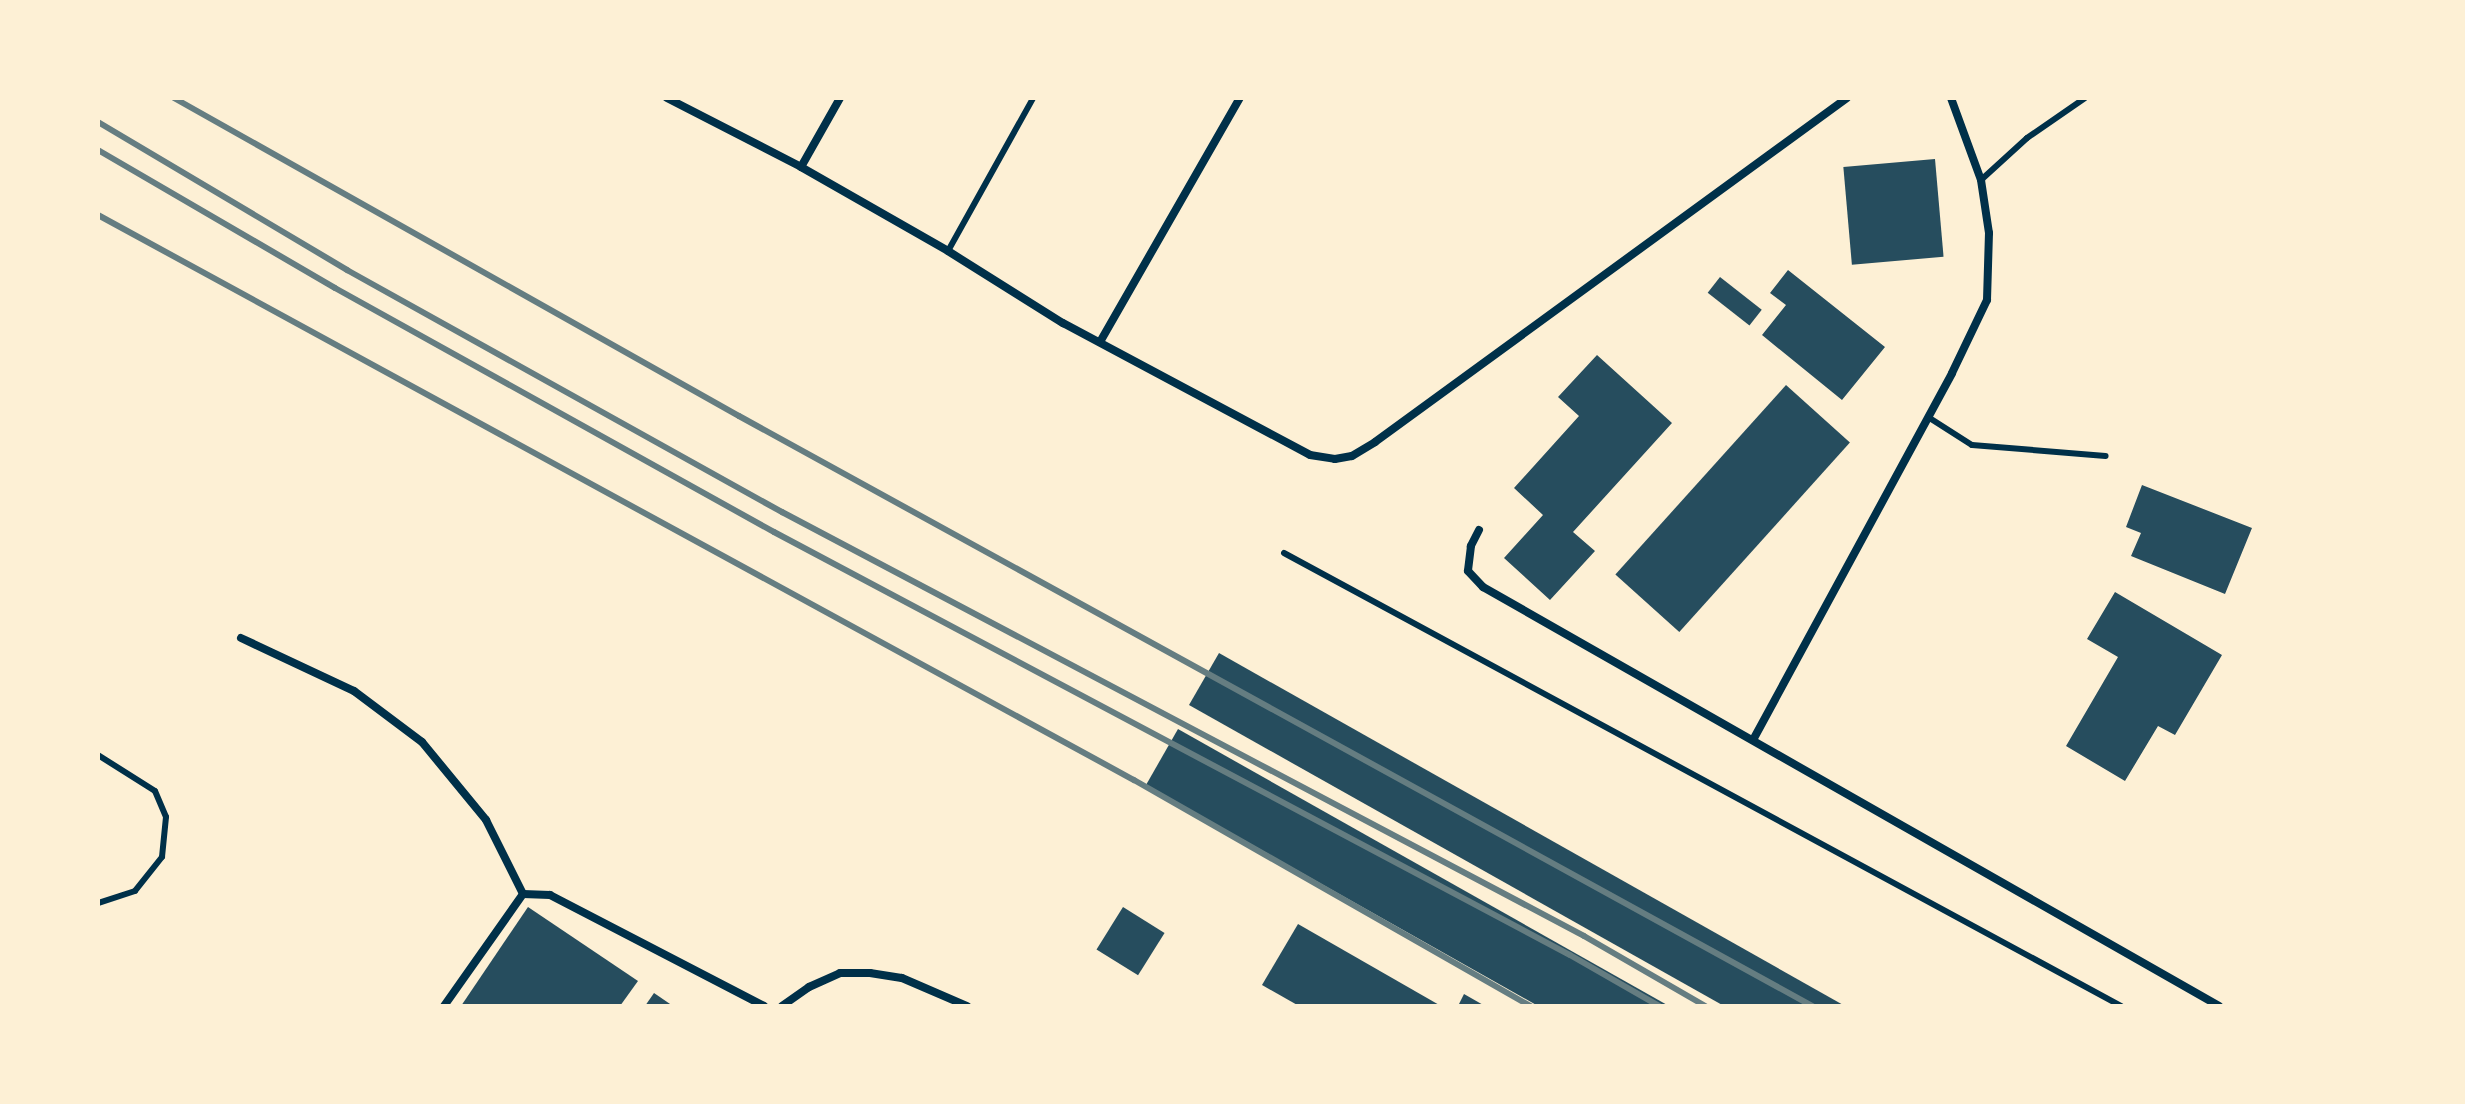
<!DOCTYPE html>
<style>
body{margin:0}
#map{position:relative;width:2465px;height:1104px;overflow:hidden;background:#fdf0d5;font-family:"IBM Plex Sans",sans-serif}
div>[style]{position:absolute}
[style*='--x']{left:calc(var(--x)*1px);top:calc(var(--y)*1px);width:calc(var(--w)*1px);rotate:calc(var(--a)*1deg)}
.building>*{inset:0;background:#264d5e;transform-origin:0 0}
.service>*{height:6px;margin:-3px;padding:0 3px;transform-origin:3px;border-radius:3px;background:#003049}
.minor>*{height:8px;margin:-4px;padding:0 4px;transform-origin:4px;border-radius:4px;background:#003049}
.rail>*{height:6px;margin:-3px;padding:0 3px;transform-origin:3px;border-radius:3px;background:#657d81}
span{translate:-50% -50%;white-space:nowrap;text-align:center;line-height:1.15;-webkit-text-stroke:6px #fdf0d5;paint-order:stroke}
.frame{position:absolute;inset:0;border:100px solid #fdf0d5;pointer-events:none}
</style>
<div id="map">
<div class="building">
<i style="left:1935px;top:159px;width:98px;height:92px;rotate:85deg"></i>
<i style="clip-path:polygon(1788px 270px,1885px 347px,1842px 400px,1762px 335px,1786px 305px,1770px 293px)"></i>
<i style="left:1720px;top:277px;width:53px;height:20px;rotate:38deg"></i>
<i style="clip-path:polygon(1597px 355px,1672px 423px,1573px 532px,1595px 551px,1550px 600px,1504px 558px,1543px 515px,1514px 488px,1579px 416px,1558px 397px)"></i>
<i style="left:1786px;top:385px;width:86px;height:255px;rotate:42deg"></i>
<i style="clip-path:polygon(2142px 485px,2252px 528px,2225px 594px,2131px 556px,2141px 533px,2126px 527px)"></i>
<i style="clip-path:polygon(2115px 592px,2222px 655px,2175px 735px,2158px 726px,2125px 781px,2066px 746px,2118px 657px,2087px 639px)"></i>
<i style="clip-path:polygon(1219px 653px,1845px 1006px,1724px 1006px,1189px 705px)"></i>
<i style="clip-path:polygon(1178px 729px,1669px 1006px,1538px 1006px,1146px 785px)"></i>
<i style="clip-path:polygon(528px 907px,638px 981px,620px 1006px,461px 1006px)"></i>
<i style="left:1123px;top:907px;width:49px;height:50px;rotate:32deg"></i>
<i style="clip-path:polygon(1298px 924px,1441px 1006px,1299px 1006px,1262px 985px)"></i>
<i style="clip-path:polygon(654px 993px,673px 1006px,645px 1006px)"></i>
<i style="clip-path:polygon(1464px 994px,1485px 1006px,1458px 1006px)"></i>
</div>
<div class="service">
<i style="--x:1981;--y:180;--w:62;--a:-42.4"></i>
<i style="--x:2027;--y:138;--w:70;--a:-34.6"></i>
<i style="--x:948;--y:251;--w:175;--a:-60.9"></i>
<i style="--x:1928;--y:417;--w:52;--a:32.5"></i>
<i style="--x:1972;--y:445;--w:134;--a:4.7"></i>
<i style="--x:1284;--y:553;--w:952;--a:28.42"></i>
<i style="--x:98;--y:755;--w:67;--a:32.3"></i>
<i style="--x:155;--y:791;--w:28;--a:67"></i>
<i style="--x:166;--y:817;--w:40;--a:95.7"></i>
<i style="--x:162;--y:857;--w:43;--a:128.5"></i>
<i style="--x:135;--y:891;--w:39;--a:162"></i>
</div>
<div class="minor">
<i style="--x:667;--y:98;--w:151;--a:27.2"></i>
<i style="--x:801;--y:167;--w:169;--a:29.7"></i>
<i style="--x:948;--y:251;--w:136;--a:32.1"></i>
<i style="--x:1063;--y:323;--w:280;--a:28.1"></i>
<i style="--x:1310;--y:455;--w:25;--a:9"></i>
<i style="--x:1335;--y:459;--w:17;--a:-10"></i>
<i style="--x:1352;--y:456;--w:27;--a:-31"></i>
<i style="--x:1375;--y:442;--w:584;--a:-36.09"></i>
<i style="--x:801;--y:167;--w:79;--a:-60.5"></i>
<i style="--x:1100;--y:342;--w:281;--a:-60.2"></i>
<i style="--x:1479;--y:530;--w:18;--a:117"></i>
<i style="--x:1471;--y:546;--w:25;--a:97"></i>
<i style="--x:1468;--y:571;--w:22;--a:47"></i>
<i style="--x:1483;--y:587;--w:847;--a:29.65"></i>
<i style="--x:241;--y:638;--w:125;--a:25.1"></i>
<i style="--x:354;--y:691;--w:85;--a:36.9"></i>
<i style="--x:422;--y:742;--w:101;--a:50.6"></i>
<i style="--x:486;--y:820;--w:83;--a:63.4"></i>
<i style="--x:1753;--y:740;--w:417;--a:-61.5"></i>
<i style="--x:1952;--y:373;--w:81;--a:-64.4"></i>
<i style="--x:1987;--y:300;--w:67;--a:-88.3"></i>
<i style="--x:1989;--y:233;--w:54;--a:-98.6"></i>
<i style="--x:1981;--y:180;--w:87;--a:-110.1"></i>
<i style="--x:444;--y:1006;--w:137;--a:-54.8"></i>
<i style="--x:523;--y:894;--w:27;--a:2"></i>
<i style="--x:550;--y:895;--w:241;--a:27.4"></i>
<i style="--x:782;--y:1006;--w:33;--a:-35"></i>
<i style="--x:809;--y:987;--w:34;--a:-24"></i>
<i style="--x:840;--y:973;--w:30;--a:0"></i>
<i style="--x:870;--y:973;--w:32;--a:9"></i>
<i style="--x:902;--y:978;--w:71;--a:23.3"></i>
</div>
<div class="rail">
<i style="--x:174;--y:98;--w:648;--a:29.37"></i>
<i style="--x:739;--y:416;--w:1225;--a:28.8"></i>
<i style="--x:98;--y:122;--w:290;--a:30.7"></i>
<i style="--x:347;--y:270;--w:498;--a:29.1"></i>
<i style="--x:782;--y:512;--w:907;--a:27.86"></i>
<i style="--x:1584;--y:936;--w:140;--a:30"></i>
<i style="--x:98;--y:150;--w:274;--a:30.2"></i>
<i style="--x:335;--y:288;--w:502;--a:29.07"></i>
<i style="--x:774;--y:532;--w:901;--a:27.99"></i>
<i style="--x:1570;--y:955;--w:103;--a:29.8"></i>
<i style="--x:98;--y:215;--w:1180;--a:28.61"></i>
<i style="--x:1134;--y:780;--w:457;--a:29.7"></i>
</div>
<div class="frame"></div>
</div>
